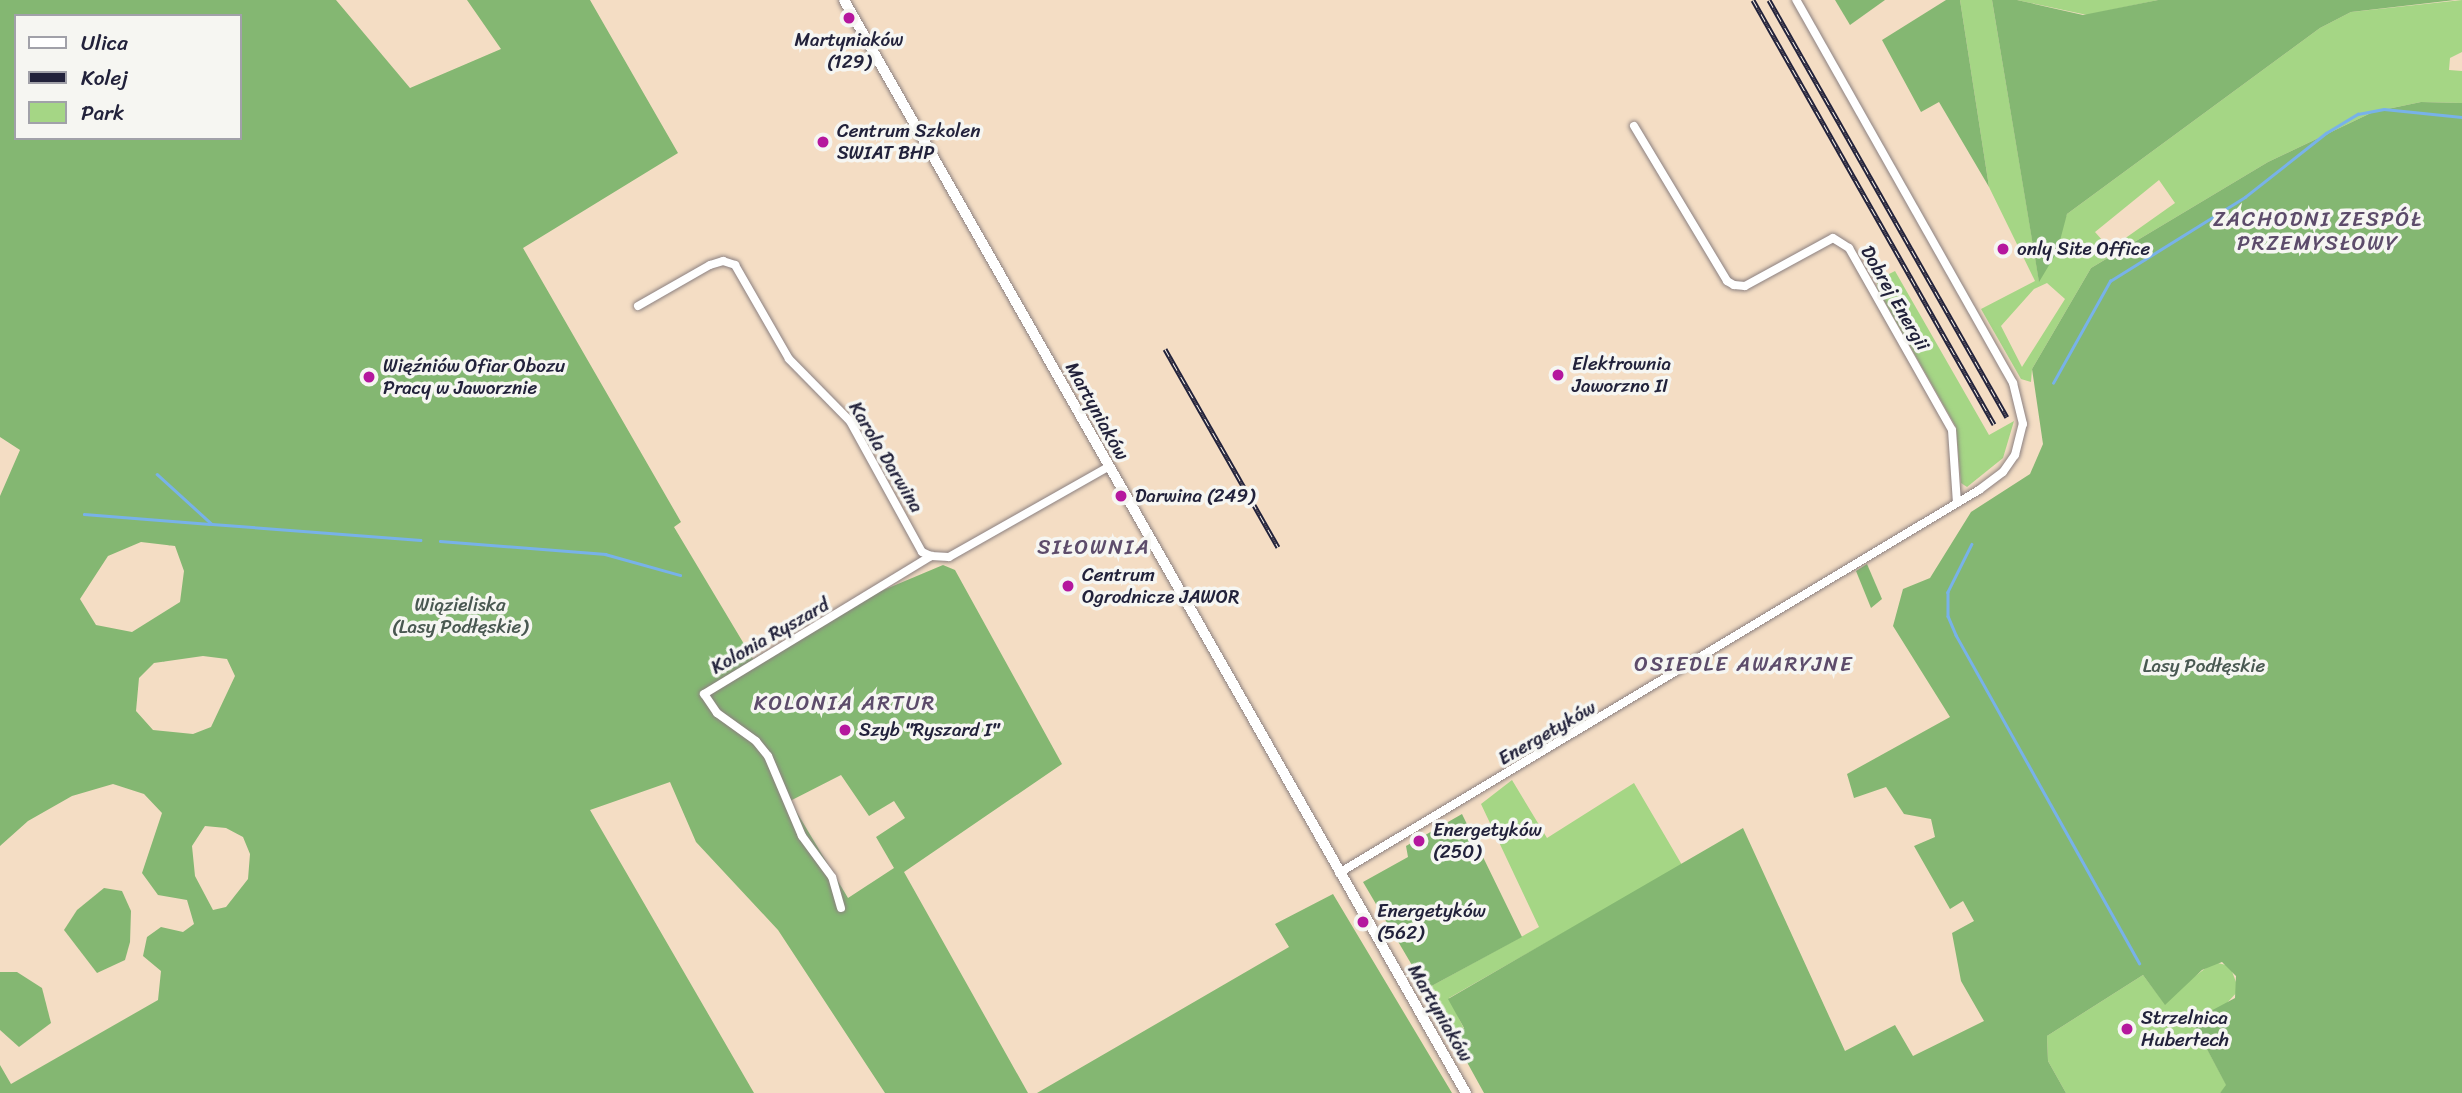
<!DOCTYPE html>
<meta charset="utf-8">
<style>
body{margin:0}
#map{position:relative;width:2462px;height:1093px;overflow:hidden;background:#f4ddc4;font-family:Sriracha,sans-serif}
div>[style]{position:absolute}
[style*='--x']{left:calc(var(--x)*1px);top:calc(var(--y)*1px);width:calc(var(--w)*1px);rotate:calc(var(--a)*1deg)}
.green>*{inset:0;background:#a5d685}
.forest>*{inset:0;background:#84b772}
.stream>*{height:2.5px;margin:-1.25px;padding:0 1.25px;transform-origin:1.25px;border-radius:1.25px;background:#78b2e9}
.roads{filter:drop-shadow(0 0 2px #8b8080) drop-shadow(0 0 2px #8b8080)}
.minor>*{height:8px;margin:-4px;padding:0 4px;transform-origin:4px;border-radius:4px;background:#fff}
.secondary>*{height:10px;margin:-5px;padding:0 5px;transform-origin:5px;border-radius:5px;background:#fff}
.rail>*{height:5px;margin-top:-2.5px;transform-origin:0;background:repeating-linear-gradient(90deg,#f6f6f2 0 8px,#22223b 0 16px);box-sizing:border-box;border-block:2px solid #22223b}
.dots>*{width:19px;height:19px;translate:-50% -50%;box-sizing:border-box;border:4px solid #f6f6f2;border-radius:50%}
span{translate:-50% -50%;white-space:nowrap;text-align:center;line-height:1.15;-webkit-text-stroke:7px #f6f6f2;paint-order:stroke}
.poi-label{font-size:19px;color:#22223b}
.left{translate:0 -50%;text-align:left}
.street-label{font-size:19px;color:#22223b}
.park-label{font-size:19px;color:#495851}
.neighbourhood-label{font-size:21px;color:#5d4c6b;letter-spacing:2px}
.legend{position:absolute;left:14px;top:14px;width:228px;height:126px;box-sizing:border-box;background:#f6f6f2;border:2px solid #a1a1a9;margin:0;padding:9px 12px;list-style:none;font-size:21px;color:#22223b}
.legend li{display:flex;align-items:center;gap:14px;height:35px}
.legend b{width:35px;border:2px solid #a1a1a9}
</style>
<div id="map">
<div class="green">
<i style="clip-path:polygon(evenodd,1960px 0,1992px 0,2039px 281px,2067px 214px,2320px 28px,2351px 12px,2462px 0,2462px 52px,2450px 58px,2449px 70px,2462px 71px,2462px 103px,2421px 102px,2373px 112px,2268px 162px,2091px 268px,2032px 369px,2031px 382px,2021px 379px,1981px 309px,2035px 281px,1989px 187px,1960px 0,2159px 180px,2175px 203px,2110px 249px,2095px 232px,2159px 180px,1960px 0,2047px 283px,2065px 299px,2022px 367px,2001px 326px,2034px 289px,2047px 283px)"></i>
<i style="clip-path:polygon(2017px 0,2158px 0,2087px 15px)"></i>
<i style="clip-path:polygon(1895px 271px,1989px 435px,2014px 421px,2003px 458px,1967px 487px,1961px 483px,1956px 427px,1877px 288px,1877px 280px)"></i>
<i style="clip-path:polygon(1512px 780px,1547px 838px,1634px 783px,1682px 865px,1449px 998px,1464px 1029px,1452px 1035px,1426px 989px,1539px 927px,1481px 804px)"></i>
<i style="clip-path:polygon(2214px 962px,2230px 966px,2239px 990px,2226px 1004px,2192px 1021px,2227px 1086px,2220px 1093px,2066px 1093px,2048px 1061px,2047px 1036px,2143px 975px,2165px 1004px,2175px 991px)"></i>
</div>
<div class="forest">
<i style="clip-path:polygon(evenodd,0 0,336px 0,410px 88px,501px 49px,467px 0,590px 0,678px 153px,523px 248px,681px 522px,674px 527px,753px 659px,855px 602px,943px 565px,955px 570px,1062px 764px,904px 872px,1028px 1093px,885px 1093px,778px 930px,696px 842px,670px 782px,590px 810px,754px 1093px,0 1093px,0 1065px,11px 1084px,158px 1000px,161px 971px,143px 956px,147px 937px,161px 927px,183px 932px,194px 924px,187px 900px,158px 895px,142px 873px,162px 813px,144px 794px,113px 784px,72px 796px,28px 821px,0 846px,0 496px,20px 450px,0 437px,0 0,16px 16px,240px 16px,240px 138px,16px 138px,16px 16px,0 0,141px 542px,175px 546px,184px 571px,180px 602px,132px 632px,96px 625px,80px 599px,108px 556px,141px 542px,0 0,203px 656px,227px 659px,235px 676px,211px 727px,193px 734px,153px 730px,136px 711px,139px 678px,154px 663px,203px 656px,0 0,841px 775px,869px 816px,894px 801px,905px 818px,876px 837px,894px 868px,848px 898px,790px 801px,841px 775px,0 0,205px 826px,226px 828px,243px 837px,250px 854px,248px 879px,226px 907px,213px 910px,195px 876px,192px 846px,205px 826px)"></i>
<i style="clip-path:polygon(1835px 0,1885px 0,1850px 25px)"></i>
<i style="clip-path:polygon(1946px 0,1960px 0,1989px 187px,1939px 102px,1921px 112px,1882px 40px)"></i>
<i style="clip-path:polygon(1992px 0,2017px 0,2083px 15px,2158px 0,2455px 0,2351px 12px,2320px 28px,2067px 214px,2057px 252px,2039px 282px)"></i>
<i style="clip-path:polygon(2421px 102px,2462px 103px,2462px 1093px,2220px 1093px,2226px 1085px,2192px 1021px,2235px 998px,2236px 976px,2222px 962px,2202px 970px,2165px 1005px,2143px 975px,2047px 1036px,2048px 1061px,2066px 1093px,1484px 1093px,1452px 1035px,1464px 1028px,1448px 999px,1743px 828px,1845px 1051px,1895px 1025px,1913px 1056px,1984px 1021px,1961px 981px,1952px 933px,1974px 921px,1963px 901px,1950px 909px,1914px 846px,1935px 837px,1931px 819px,1904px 814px,1886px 787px,1854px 798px,1847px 774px,1950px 717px,1893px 626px,1903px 589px,1930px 578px,1971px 512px,2030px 474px,2043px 444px,2032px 369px,2091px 268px,2268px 162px,2373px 112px)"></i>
<i style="clip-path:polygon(1867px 564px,1882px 599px,1871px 608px,1856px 571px)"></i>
<i style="clip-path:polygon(1462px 814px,1522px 937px,1426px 989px,1363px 882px,1408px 857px,1406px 846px)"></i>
<i style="clip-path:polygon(104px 888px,122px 891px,131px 911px,130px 942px,125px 960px,97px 973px,64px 930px,77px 910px)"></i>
<i style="clip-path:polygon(1333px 894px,1452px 1093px,1037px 1093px,1289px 947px,1275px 924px)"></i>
<i style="clip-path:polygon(0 972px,17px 972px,42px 988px,51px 1023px,19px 1047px,0 1030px)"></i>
</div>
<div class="stream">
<i style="--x:2053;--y:383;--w:117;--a:-60.8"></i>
<i style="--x:2110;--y:281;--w:159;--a:-31.9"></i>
<i style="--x:2245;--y:197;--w:103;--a:-38.3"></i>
<i style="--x:2326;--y:133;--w:37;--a:-31"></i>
<i style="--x:2358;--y:114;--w:26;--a:-11"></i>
<i style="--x:2384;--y:109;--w:78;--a:5.9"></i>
<i style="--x:157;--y:474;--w:74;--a:42.3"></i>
<i style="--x:212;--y:524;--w:209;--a:4.4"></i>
<i style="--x:84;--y:514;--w:126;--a:4.5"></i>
<i style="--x:440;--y:541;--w:166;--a:4.5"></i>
<i style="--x:605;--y:554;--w:78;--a:15.6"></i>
<i style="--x:1972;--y:544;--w:54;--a:116.6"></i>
<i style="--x:1948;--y:592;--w:24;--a:90"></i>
<i style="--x:1948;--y:616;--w:21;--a:67"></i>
<i style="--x:1956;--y:635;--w:376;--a:60.8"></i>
</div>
<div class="roads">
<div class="minor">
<i style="--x:1634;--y:126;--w:181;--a:59"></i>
<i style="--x:1727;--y:281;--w:8;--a:30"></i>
<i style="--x:1734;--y:285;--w:11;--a:5"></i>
<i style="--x:1745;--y:286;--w:100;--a:-28.6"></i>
<i style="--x:1833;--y:238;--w:19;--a:32"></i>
<i style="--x:1849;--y:248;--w:209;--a:60.5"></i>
<i style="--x:1952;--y:430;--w:73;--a:86.1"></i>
<i style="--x:638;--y:306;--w:83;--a:-29.7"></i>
<i style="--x:710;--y:265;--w:14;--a:-17"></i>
<i style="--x:723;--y:261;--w:13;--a:18"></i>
<i style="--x:735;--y:265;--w:108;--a:60.1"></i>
<i style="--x:789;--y:359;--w:87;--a:45.5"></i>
<i style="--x:850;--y:421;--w:149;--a:61.2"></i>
<i style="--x:922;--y:552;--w:10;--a:24"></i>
<i style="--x:931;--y:556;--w:18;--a:3"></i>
<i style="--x:949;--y:557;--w:183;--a:-29.5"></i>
<i style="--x:1339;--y:873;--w:746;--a:-30.9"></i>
<i style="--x:1979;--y:490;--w:30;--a:-37"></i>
<i style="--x:2003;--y:472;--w:21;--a:-55"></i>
<i style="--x:2015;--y:455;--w:32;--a:-76"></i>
<i style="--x:2023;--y:424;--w:42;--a:-103.7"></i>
<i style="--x:2013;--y:383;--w:440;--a:-119.5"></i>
<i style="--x:841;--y:908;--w:32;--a:-106"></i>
<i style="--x:832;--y:877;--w:51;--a:-126.2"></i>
<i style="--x:802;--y:836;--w:87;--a:-113"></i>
<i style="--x:768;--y:756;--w:19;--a:-129"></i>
<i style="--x:756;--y:741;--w:48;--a:-144.3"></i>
<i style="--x:717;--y:713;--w:23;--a:-124"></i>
<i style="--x:704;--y:694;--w:266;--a:-31.3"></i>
</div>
<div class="secondary">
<i style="--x:844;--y:0;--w:1258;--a:60.36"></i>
</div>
</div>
<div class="rail">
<i style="--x:1753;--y:0;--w:488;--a:60.4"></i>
<i style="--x:1769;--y:0;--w:480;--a:60.3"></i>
<i style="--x:1165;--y:349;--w:228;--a:60.3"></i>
</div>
<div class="dots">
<i style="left:849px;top:18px;background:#b5179e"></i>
<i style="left:823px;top:142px;background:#b5179e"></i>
<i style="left:2003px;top:249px;background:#b5179e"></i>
<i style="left:1558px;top:375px;background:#b5179e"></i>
<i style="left:369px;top:377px;background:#b5179e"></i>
<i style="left:1121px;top:496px;background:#b5179e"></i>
<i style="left:1068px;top:586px;background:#b5179e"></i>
<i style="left:845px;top:730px;background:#b5179e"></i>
<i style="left:1419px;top:841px;background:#b5179e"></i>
<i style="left:1363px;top:922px;background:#b5179e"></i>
<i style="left:2127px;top:1029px;background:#b5179e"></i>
</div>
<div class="poi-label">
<span style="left:849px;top:51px">Martyniaków<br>(129)</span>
<span class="left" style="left:837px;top:142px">Centrum Szkolen<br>SWIAT BHP</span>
<span class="left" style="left:2017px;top:249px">only Site Office</span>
<span class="left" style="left:1572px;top:375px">Elektrownia<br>Jaworzno II</span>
<span class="left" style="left:383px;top:377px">Więźniów Ofiar Obozu<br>Pracy w Jaworznie</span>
<span class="left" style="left:1135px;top:496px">Darwina (249)</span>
<span class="left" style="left:1082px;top:586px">Centrum<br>Ogrodnicze JAWOR</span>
<span class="left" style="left:859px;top:730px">Szyb "Ryszard I"</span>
<span class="left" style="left:1433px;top:841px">Energetyków<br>(250)</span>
<span class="left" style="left:1377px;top:922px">Energetyków<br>(562)</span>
<span class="left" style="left:2141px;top:1029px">Strzelnica<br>Hubertech</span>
</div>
<div class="street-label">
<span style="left:1895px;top:298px;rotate:60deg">Dobrej Energii</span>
<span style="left:1097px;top:411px;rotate:61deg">Martyniaków</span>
<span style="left:886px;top:457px;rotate:59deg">Karola Darwina</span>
<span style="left:770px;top:636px;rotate:-30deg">Kolonia Ryszard</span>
<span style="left:1547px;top:733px;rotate:-30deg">Energetyków</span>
<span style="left:1440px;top:1013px;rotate:60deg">Martyniaków</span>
</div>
<div class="park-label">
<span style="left:460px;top:616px">Wiązieliska<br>(Lasy Podłęskie)</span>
<span style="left:2204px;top:666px">Lasy Podłęskie</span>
</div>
<div class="neighbourhood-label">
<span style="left:2318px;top:231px">ZACHODNI ZESPÓŁ<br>PRZEMYSŁOWY</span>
<span style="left:1094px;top:547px">SIŁOWNIA</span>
<span style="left:1744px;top:664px">OSIEDLE AWARYJNE</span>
<span style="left:845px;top:703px">KOLONIA ARTUR</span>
</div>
<ul class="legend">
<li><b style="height:9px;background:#fff"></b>Ulica</li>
<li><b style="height:9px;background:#22223b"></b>Kolej</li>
<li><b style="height:19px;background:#a5d685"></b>Park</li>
</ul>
</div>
